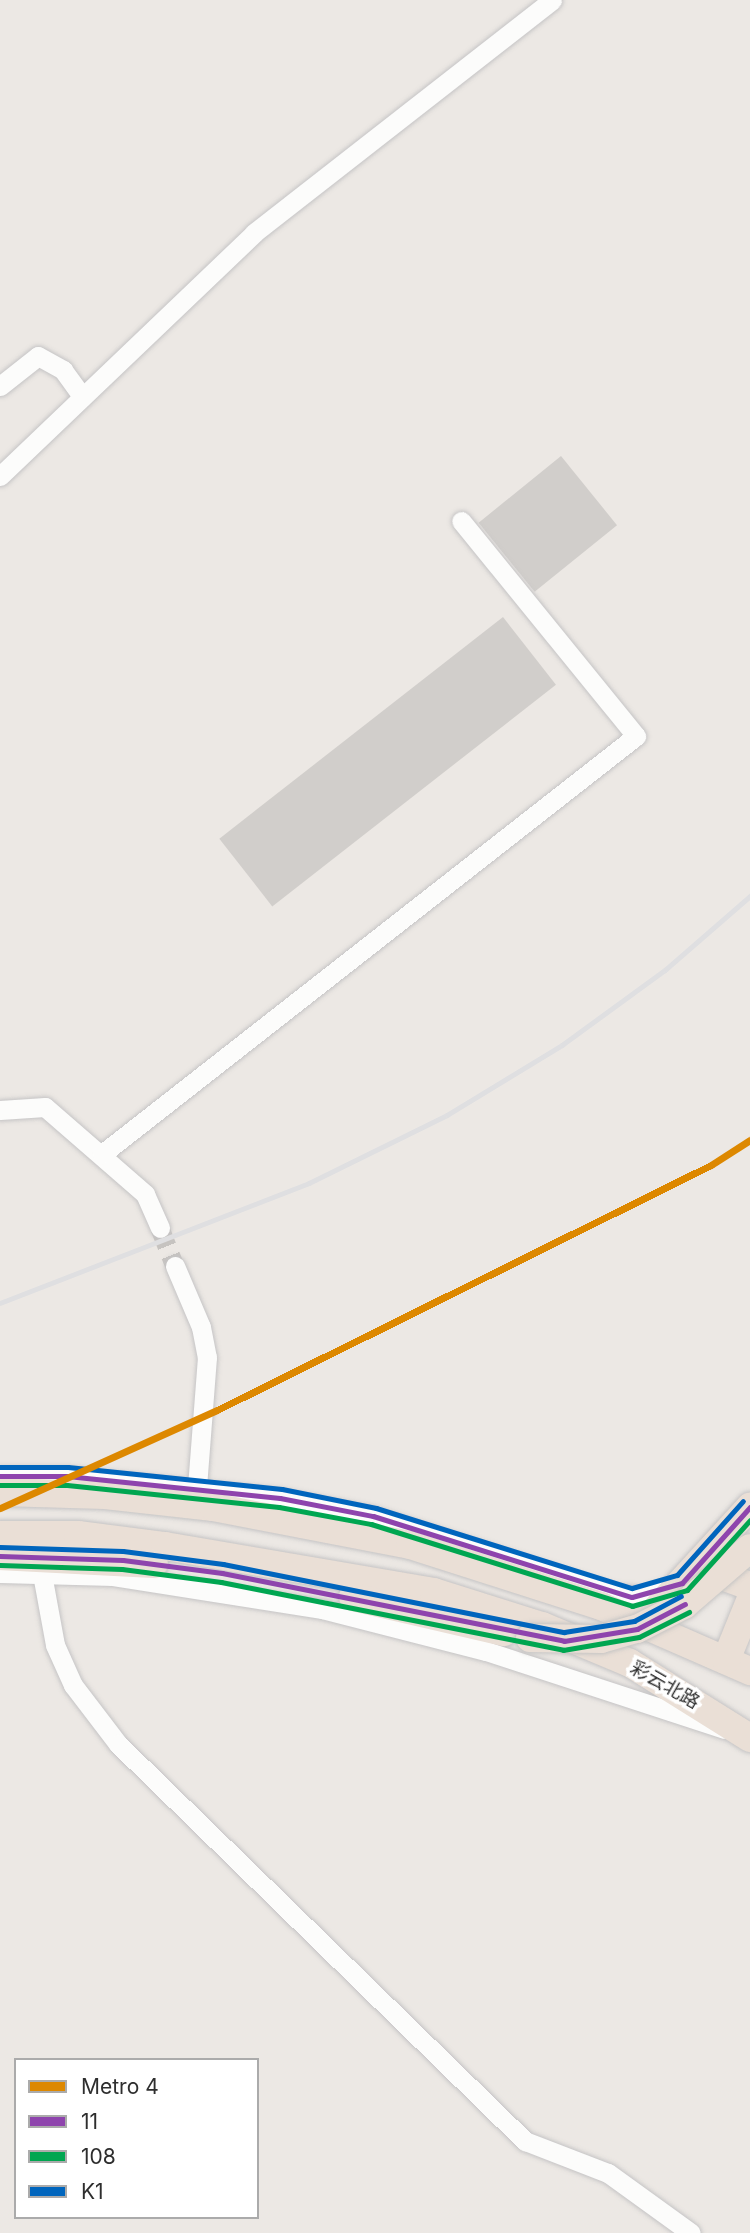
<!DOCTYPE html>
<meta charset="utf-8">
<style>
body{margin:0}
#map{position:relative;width:750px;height:2233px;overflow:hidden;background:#ece8e4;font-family:Inter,"Noto Sans SC",sans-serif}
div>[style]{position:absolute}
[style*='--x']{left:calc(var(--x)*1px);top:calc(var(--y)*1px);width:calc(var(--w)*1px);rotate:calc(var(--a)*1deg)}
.building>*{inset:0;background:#d1cecb;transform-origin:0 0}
.minor-tunnel>*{height:19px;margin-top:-9.5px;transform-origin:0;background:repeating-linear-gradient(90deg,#c6c3c0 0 19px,transparent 0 29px)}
.roads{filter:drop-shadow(0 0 2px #c5c4c5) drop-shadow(0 0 2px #c5c4c5)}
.minor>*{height:19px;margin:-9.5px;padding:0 9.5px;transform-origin:9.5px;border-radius:9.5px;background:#fcfcfb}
.highway>*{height:28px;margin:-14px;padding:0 14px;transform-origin:14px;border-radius:14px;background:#eadfd6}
.rail>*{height:4.5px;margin:-2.25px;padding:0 2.25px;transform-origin:2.25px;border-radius:2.25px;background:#dfdfe1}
.bridges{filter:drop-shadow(0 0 2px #c6c5c4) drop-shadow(0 0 2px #c6c5c4)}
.highway-bridge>*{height:28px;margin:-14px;padding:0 14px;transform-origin:14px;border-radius:14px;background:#eadfd6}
.bus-1>*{height:5px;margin:-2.5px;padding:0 2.5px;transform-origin:2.5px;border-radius:2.5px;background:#8e44ad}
.bus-2>*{height:5px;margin:-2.5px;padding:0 2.5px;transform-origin:2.5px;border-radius:2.5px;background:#00a651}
.bus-3>*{height:5px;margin:-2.5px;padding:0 2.5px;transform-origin:2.5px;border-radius:2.5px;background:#0065bd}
.metro-1>*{height:7px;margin:-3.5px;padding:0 3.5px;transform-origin:3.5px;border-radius:3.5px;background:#d80}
span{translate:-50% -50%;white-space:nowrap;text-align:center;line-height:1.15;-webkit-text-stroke:7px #fff;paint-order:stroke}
.street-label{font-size:19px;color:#2e2e2e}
.legend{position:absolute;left:14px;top:2058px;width:245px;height:161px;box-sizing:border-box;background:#fff;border:2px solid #ababab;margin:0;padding:9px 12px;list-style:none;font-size:21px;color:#2e2e2e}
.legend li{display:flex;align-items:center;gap:14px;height:35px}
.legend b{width:35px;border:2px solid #ababab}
</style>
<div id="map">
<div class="building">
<i style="left:561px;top:456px;width:89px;height:106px;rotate:51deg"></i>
<i style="left:503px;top:617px;width:86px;height:360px;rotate:52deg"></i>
</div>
<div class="minor-tunnel">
<i style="--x:160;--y:1228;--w:41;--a:68.5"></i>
</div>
<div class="roads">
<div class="minor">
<i style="--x:0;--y:386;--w:48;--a:-38.3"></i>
<i style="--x:38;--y:356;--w:29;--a:29"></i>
<i style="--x:63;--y:370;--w:31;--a:54"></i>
<i style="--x:0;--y:476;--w:352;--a:-43.7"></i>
<i style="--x:254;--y:233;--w:378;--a:-38"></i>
<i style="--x:0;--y:1110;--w:45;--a:-3.8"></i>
<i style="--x:45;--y:1107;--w:133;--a:41"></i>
<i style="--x:145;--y:1194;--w:37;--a:66"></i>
<i style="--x:102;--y:1154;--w:678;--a:-38.05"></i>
<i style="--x:636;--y:736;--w:277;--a:-129.1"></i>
<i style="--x:175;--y:1266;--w:66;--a:66.9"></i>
<i style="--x:201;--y:1327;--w:31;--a:79"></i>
<i style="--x:207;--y:1357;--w:130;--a:94.4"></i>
<i style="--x:0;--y:1476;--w:67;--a:0"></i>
<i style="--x:67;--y:1476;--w:214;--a:5.9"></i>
<i style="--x:280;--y:1498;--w:95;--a:11"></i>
<i style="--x:373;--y:1516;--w:254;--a:17.9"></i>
<i style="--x:615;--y:1594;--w:31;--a:4"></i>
<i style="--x:646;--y:1596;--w:30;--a:-20"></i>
<i style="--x:0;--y:1573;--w:113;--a:1.5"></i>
<i style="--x:113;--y:1576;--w:212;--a:9"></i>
<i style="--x:322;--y:1609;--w:169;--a:14.4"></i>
<i style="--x:486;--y:1651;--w:250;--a:18.1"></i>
<i style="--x:42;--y:1574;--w:72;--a:79.6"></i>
<i style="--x:55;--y:1645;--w:44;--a:65.8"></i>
<i style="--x:73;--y:1685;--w:74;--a:52.7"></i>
<i style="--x:118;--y:1744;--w:569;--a:44.29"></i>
<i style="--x:525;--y:2141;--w:89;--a:21.1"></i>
<i style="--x:608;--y:2173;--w:102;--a:35.9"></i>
</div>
<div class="highway">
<i style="--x:0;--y:1492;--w:105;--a:1.6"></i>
<i style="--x:105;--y:1495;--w:109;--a:6.3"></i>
<i style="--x:213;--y:1507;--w:201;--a:10.9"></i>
<i style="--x:410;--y:1545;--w:201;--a:17.7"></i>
<i style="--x:601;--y:1606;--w:163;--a:23.6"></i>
<i style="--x:0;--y:1535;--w:78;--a:0"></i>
<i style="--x:78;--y:1535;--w:88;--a:7.2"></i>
<i style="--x:165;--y:1546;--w:273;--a:9.7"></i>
<i style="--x:434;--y:1592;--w:113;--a:17.5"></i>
<i style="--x:542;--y:1626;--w:95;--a:22.8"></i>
<i style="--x:630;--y:1663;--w:142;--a:32"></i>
<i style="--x:720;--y:1551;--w:26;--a:79"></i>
<i style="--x:725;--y:1577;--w:27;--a:20"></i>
<i style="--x:0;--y:1556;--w:154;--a:3"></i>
<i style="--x:353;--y:1597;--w:155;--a:13.1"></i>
<i style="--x:643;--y:1624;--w:159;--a:-47.6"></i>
<i style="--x:726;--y:1660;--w:64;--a:-67.9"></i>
</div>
</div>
<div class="rail">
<i style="--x:0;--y:1303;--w:331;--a:-21.2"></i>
<i style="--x:309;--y:1183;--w:154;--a:-26.2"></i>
<i style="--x:447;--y:1115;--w:135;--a:-31.3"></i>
<i style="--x:562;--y:1045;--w:127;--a:-36.1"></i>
<i style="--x:665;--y:970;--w:113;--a:-41"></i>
</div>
<div class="bridges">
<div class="highway-bridge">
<i style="--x:530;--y:1638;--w:71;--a:0.8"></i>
<i style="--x:601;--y:1639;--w:37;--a:-16"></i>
<i style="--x:637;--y:1629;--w:53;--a:-27.1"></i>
<i style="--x:684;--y:1605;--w:87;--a:-40.8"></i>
</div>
</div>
<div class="bus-1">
<i style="--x:0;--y:1476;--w:67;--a:0"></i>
<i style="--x:67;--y:1476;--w:214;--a:5.9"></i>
<i style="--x:280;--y:1498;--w:95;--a:11"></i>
<i style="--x:373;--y:1516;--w:271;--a:17.4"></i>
<i style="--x:632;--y:1597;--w:52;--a:-15.6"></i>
<i style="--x:682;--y:1583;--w:102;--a:-48.2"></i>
<i style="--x:0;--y:1556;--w:123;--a:1.9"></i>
<i style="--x:123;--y:1560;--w:100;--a:7.5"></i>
<i style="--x:222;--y:1573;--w:349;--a:11.2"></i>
<i style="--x:564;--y:1641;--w:74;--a:-9.3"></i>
<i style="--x:637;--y:1629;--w:54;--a:-27.5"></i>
</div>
<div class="bus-2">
<i style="--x:0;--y:1485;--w:67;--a:0"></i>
<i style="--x:67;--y:1485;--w:213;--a:5.9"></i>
<i style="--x:279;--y:1507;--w:94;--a:10.5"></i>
<i style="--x:371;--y:1524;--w:274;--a:17.4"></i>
<i style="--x:632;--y:1606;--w:57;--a:-16.2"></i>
<i style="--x:687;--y:1590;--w:94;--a:-48"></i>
<i style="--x:0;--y:1565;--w:122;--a:1.9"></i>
<i style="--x:122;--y:1569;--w:100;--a:7.5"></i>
<i style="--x:221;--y:1582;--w:349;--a:11.2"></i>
<i style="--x:563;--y:1650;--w:77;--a:-9.7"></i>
<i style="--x:639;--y:1637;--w:56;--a:-26.6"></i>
</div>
<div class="bus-3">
<i style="--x:0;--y:1467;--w:68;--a:0"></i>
<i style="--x:68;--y:1467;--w:215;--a:5.9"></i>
<i style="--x:282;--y:1489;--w:96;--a:11.4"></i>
<i style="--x:376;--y:1508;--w:268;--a:17.4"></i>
<i style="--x:632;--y:1588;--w:47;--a:-16.1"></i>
<i style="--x:677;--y:1575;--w:99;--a:-48.3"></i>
<i style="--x:0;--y:1547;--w:123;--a:1.9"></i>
<i style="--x:123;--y:1551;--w:101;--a:7.4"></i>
<i style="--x:223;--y:1564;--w:348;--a:11.3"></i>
<i style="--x:564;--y:1632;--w:71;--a:-8.9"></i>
<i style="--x:634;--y:1621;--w:53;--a:-28"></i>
</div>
<div class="metro-1">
<i style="--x:0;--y:1508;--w:238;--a:-24.3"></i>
<i style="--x:217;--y:1410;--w:551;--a:-26.38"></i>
<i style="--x:711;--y:1165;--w:46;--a:-32.7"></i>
</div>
<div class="street-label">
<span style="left:665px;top:1685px;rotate:30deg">彩云北路</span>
</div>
<ul class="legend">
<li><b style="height:9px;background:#d80"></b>Metro 4</li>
<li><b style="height:9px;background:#8e44ad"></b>11</li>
<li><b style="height:9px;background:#00a651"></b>108</li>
<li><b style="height:9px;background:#0065bd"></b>K1</li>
</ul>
</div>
